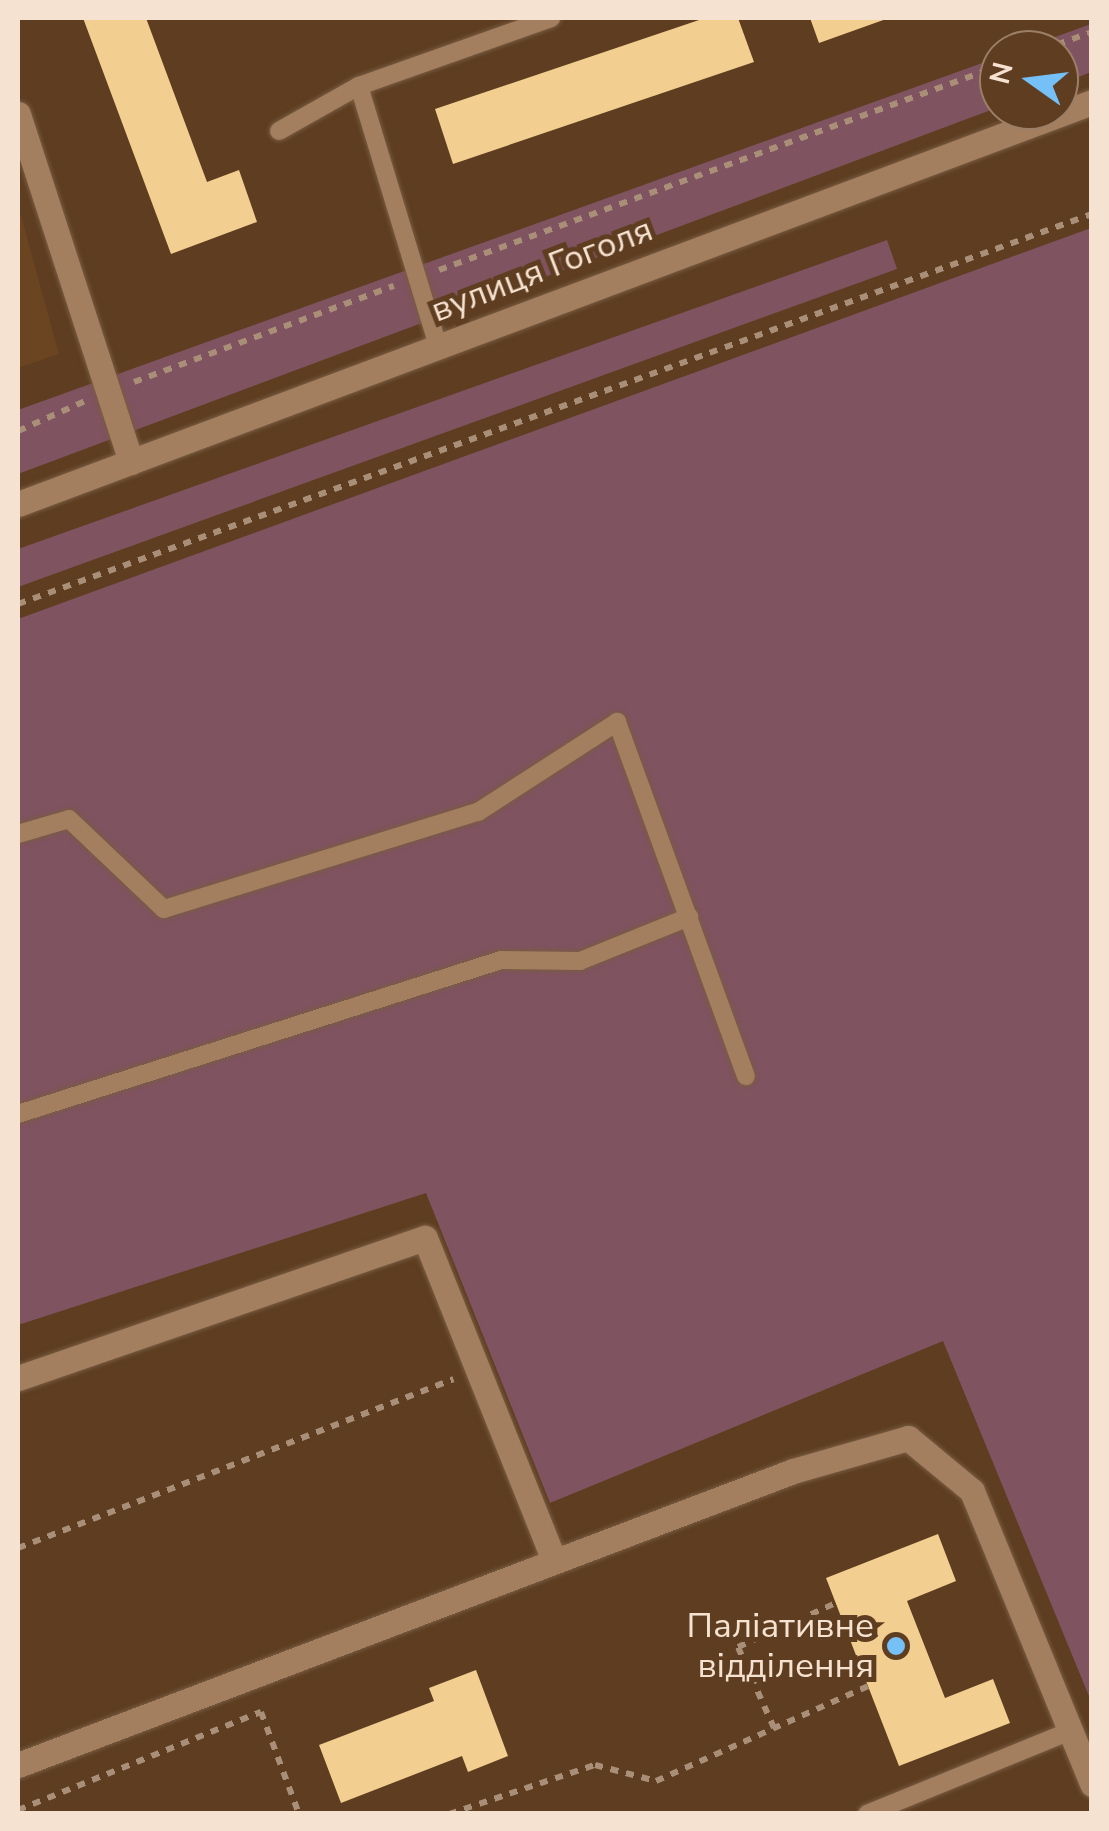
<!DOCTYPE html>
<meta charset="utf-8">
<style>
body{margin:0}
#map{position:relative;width:1109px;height:1831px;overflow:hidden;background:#5e3d20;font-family:"Nunito Sans",sans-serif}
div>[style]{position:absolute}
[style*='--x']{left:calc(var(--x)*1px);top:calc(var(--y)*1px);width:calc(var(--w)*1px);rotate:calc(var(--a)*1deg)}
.built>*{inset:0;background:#6b4421}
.green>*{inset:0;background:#805360}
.building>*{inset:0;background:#f2ce90}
.path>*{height:6px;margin-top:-3px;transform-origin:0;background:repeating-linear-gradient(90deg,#aa8f78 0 8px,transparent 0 16px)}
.roads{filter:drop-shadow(0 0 2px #785c42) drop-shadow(0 0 2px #785c42)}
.lane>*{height:18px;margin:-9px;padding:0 9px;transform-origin:9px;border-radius:9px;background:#a37e5f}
.street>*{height:25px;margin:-12.5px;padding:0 12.5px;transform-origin:12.5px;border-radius:12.5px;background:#a37e5f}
.secondary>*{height:25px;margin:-12.5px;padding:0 12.5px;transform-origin:12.5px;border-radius:12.5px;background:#a37e5f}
.dots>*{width:28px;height:28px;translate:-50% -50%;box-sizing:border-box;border:5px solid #5e3d20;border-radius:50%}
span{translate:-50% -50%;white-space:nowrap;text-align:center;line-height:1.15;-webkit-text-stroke:10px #5e3d20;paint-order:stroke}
.street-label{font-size:35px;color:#f6e2d1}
.poi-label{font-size:35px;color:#f6e2d1}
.right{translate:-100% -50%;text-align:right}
.frame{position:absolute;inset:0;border:20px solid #f6e2d1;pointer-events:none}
.north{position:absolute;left:979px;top:30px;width:100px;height:100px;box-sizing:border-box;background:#5e3d20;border:2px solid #9b7f67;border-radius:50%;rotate:284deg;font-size:28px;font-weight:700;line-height:40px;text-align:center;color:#f6e2d1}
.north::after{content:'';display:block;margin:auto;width:35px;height:45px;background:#75c0f6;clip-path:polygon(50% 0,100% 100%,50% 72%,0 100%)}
</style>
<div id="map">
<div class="built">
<i style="clip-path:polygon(18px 205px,59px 354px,18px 368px)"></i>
</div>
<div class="green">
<i style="clip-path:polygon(1091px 24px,1091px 72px,1059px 85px,1059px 50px,1019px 50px)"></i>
<i style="clip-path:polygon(999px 57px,999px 107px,18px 474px,18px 410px)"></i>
<i style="clip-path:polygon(1091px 228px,1091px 1701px,943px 1341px,550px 1503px,426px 1193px,18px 1325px,18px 619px)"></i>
<i style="clip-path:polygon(887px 240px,897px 269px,18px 587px,18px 549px)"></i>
</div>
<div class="building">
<i style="clip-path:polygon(83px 18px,146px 18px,207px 182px,239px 170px,257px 222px,171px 254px)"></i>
<i style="clip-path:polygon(705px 18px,738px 18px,754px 62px,453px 164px,435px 109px)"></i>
<i style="clip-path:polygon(810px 18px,889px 18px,819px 43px)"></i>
<i style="clip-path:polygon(938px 1534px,956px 1581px,907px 1601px,945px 1698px,993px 1679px,1010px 1723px,899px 1766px,826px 1578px)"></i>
<i style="clip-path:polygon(476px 1670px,508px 1756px,468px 1772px,462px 1756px,341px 1803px,319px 1745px,434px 1701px,429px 1688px)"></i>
</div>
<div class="path">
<i style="--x:1042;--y:50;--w:53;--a:-19.8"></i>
<i style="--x:439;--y:270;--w:596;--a:-20.02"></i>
<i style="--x:134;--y:382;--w:277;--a:-20.3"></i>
<i style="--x:18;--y:431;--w:73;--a:-24.1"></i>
<i style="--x:18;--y:604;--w:1143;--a:-19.96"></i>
<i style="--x:18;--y:1548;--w:467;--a:-21.2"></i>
<i style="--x:774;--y:1728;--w:89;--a:-114"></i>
<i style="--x:738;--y:1647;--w:107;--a:-24.2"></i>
<i style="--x:18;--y:1810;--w:262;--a:-22"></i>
<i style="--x:261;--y:1712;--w:109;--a:69.6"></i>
<i style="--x:449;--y:1814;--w:154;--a:-18.6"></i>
<i style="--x:595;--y:1765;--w:63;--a:14.7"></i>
<i style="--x:656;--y:1781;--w:232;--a:-24.1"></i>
</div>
<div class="roads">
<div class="lane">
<i style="--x:359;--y:86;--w:204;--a:-19.5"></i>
<i style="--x:279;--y:131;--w:92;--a:-29.4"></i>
<i style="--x:359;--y:86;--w:272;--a:73.1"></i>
<i style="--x:18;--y:834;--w:53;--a:-16.4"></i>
<i style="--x:69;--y:819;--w:131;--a:43.5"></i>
<i style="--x:164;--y:909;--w:329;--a:-17.2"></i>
<i style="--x:478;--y:812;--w:166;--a:-32.9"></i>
<i style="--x:617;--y:722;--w:377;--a:70"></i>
<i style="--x:18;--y:1114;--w:507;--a:-17.68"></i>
<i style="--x:501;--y:960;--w:79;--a:0.7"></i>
<i style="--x:580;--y:961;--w:118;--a:-22"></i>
<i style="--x:867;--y:1814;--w:219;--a:-22.2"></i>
</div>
<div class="street">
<i style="--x:18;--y:114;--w:366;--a:72"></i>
<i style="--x:18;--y:1378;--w:430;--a:-19"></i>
<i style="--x:425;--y:1238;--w:348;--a:68.2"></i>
<i style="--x:18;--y:1765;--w:829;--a:-20.77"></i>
<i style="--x:793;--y:1471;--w:120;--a:-16"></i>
<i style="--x:908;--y:1438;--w:83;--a:39.6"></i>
<i style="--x:972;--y:1491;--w:317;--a:67.7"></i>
</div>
<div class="secondary">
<i style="--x:18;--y:504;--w:1147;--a:-20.52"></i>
</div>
</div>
<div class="dots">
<i style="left:896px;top:1646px;background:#75c0f6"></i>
</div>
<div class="street-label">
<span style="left:542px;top:270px;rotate:-21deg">вулиця Гоголя</span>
</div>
<div class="poi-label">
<span class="right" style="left:874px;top:1646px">Паліативне<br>відділення</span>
</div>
<div class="frame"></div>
<div class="north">N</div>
</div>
